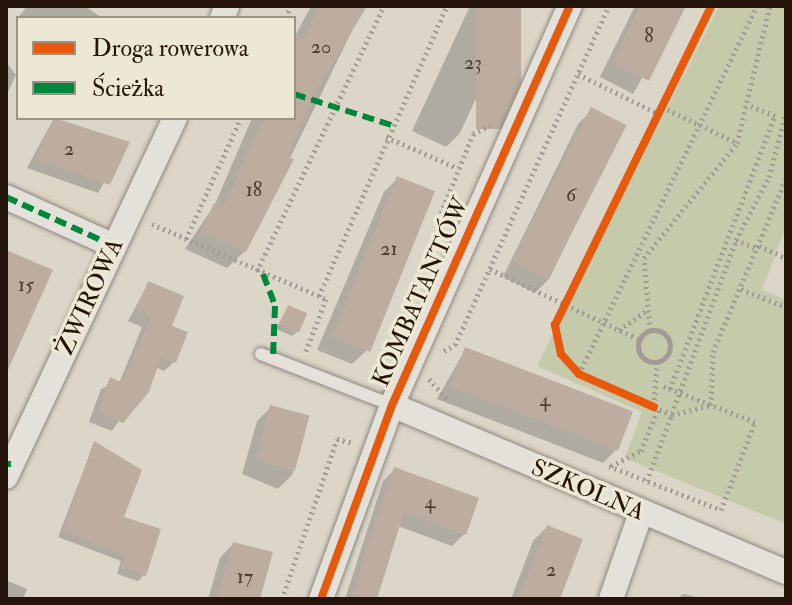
<!DOCTYPE html>
<meta charset="utf-8">
<style>
body{margin:0}
#map{position:relative;width:792px;height:605px;overflow:hidden;background:#dcd6c8;font-family:"IM FELL Double Pica",serif}
div>[style]{position:absolute}
[style*='--x']{left:calc(var(--x)*1px);top:calc(var(--y)*1px);width:calc(var(--w)*1px);rotate:calc(var(--a)*1deg)}
.green>*{inset:0;background:#c5caab}
.shadow>*{inset:0;background:#0003}
.building>*{inset:0;background:#bdada0;transform-origin:0 0}
.path>*{height:5px;margin-top:-2.5px;transform-origin:0;background:repeating-linear-gradient(90deg,#a09b95 0 2px,transparent 0 6px)}
.path>.ring{margin:-2.5px;padding:0;box-sizing:content-box;background:none;border:5px solid #a09b95;border-radius:50%}
.roads{filter:drop-shadow(0 0 2px #8d877e) drop-shadow(0 0 2px #8d877e)}
.lane>*{height:12px;margin:-6px;padding:0 6px;transform-origin:6px;border-radius:6px;background:#e4e1da}
.street>*{height:24px;margin:-12px;padding:0 12px;transform-origin:12px;border-radius:12px;background:#e4e1da}
.quiet>*{height:6px;margin-top:-3px;transform-origin:0;background:repeating-linear-gradient(90deg,#00873e 0 12px,transparent 0 18px)}
.cycleway>*{height:8px;margin:-4px;padding:0 4px;transform-origin:4px;border-radius:4px;background:#e8590c}
span{translate:-50% -50%;white-space:nowrap;text-align:center;line-height:1.15;-webkit-text-stroke:7px #ede7d6;paint-order:stroke}
.number-label{font-size:20px;color:#4b3a30}
.number-label span{-webkit-text-stroke-width:0}
.street-label{font-size:24px;color:#25140a}
.frame{position:absolute;inset:0;border:8px solid #25140a;pointer-events:none}
.legend{position:absolute;left:16px;top:16px;width:280px;height:104px;box-sizing:border-box;background:#ede7d6;border:2px solid #9d9384;margin:0;padding:10px 14px;list-style:none;font-size:24px;color:#25140a}
.legend li{display:flex;align-items:center;gap:16px;height:40px}
.legend b{width:40px;border:2px solid #9d9384}
</style>
<div id="map">
<div class="green">
<i style="clip-path:polygon(719px 6px,786px 6px,786px 227px,762px 290px,786px 300px,786px 524px,625px 458px,642px 412px,537px 366px)"></i>
</div>
<div class="shadow">
<i style="clip-path:polygon(27px 6px,85px 6px,102px 18px,18px 18px)"></i>
<i style="clip-path:polygon(311px 6px,364px 6px,245px 251px,227px 268px,185px 249px,215px 204px,252px 118px,294px 118px,294px 38px)"></i>
<i style="clip-path:polygon(470px 6px,519px 6px,460px 133px,446px 147px,412px 131px)"></i>
<i style="clip-path:polygon(635px 6px,683px 6px,633px 94px,600px 77px)"></i>
<i style="clip-path:polygon(6px 62px,16px 75px,6px 96px)"></i>
<i style="clip-path:polygon(592px 110px,624px 126px,549px 279px,535px 293px,503px 277px,578px 124px)"></i>
<i style="clip-path:polygon(54px 118px,127px 143px,98px 193px,27px 168px)"></i>
<i style="clip-path:polygon(398px 178px,366px 351px,352px 364px,317px 350px,384px 192px)"></i>
<i style="clip-path:polygon(148px 284px,170px 327px,174px 362px,164px 371px,155px 367px,112px 431px,89px 422px,101px 389px,120px 381px,142px 327px,128px 321px)"></i>
<i style="clip-path:polygon(288px 307px,297px 332px,292px 336px,276px 329px)"></i>
<i style="clip-path:polygon(465px 350px,617px 449px,603px 463px,437px 399px)"></i>
<i style="clip-path:polygon(271px 407px,308px 417px,292px 475px,278px 489px,242px 474px,257px 421px)"></i>
<i style="clip-path:polygon(94px 443px,144px 575px,138px 581px,117px 574px,121px 561px,58px 537px)"></i>
<i style="clip-path:polygon(395px 469px,464px 534px,452px 546px,398px 526px,375px 599px,345px 599px,383px 481px)"></i>
<i style="clip-path:polygon(547px 527px,558px 599px,511px 599px,533px 541px)"></i>
<i style="clip-path:polygon(233px 544px,258px 599px,208px 599px,220px 558px)"></i>
<i style="clip-path:polygon(8px 581px,27px 589px,23px 599px,6px 599px)"></i>
<i style="clip-path:polygon(683px 594px,707px 599px,678px 599px)"></i>
</div>
<div class="building">
<i style="clip-path:polygon(319px 6px,367px 6px,316px 92px,287px 156px,294px 159px,246px 252px,201px 232px,214px 203px,223px 207px,264px 118px,294px 118px,294px 34px,304px 38px)"></i>
<i style="left:476px;top:6px;width:45px;height:123px"></i>
<i style="clip-path:polygon(640px 6px,686px 6px,649px 81px,612px 63px)"></i>
<i style="left:591px;top:107px;width:40px;height:173px;rotate:27deg"></i>
<i style="clip-path:polygon(54px 118px,130px 142px,110px 185px,35px 159px)"></i>
<i style="left:397px;top:176px;width:41px;height:173px;rotate:22deg"></i>
<i style="clip-path:polygon(6px 250px,53px 270px,6px 374px)"></i>
<i style="clip-path:polygon(148px 281px,184px 296px,172px 326px,188px 332px,176px 363px,161px 357px,149px 392px,123px 423px,97px 412px,110px 377px,121px 382px,129px 369px,150px 317px,136px 311px)"></i>
<i style="left:288px;top:305px;width:21px;height:21px;rotate:23deg"></i>
<i style="left:465px;top:347px;width:180px;height:42px;rotate:21deg"></i>
<i style="left:270px;top:405px;width:41px;height:57px;rotate:15deg"></i>
<i style="clip-path:polygon(94px 441px,142px 470px,124px 517px,161px 529px,146px 576px,121px 568px,126px 555px,63px 531px)"></i>
<i style="clip-path:polygon(394px 467px,479px 498px,466px 535px,404px 512px,377px 599px,366px 599px,352px 595px)"></i>
<i style="clip-path:polygon(547px 525px,583px 539px,560px 599px,518px 599px)"></i>
<i style="clip-path:polygon(233px 542px,273px 552px,260px 599px,217px 599px)"></i>
</div>
<div class="path">
<i style="--x:286;--y:18;--w:13;--a:-67"></i>
<i style="--x:578;--y:74;--w:90;--a:26.3"></i>
<i style="--x:751;--y:106;--w:27;--a:22"></i>
<i style="--x:662;--y:107;--w:83;--a:25.6"></i>
<i style="--x:386;--y:137;--w:78;--a:23.3"></i>
<i style="--x:445;--y:222;--w:10;--a:-114"></i>
<i style="--x:441;--y:213;--w:85;--a:-67.9"></i>
<i style="--x:473;--y:134;--w:19;--a:-28"></i>
<i style="--x:152;--y:224;--w:189;--a:23.3"></i>
<i style="--x:326;--y:299;--w:56;--a:111"></i>
<i style="--x:186;--y:239;--w:133;--a:-65.6"></i>
<i style="--x:736;--y:240;--w:22;--a:21"></i>
<i style="--x:759;--y:246;--w:30;--a:24"></i>
<i style="--x:490;--y:269;--w:164;--a:25.3"></i>
<i style="--x:257;--y:271;--w:294;--a:-64.4"></i>
<i style="--x:741;--y:289;--w:48;--a:21.8"></i>
<i style="--x:319;--y:296;--w:317;--a:-66.2"></i>
<i class="ring" style="left:638px;top:330px;width:27px;height:27px"></i>
<i style="--x:619;--y:330;--w:32;--a:-35"></i>
<i style="--x:650;--y:330;--w:72;--a:-94.8"></i>
<i style="--x:644;--y:258;--w:148;--a:-51"></i>
<i style="--x:737;--y:143;--w:141;--a:-76.5"></i>
<i style="--x:444;--y:351;--w:13;--a:-29"></i>
<i style="--x:455;--y:345;--w:372;--a:-65.6"></i>
<i style="--x:657;--y:362;--w:45;--a:93.8"></i>
<i style="--x:654;--y:407;--w:20;--a:24"></i>
<i style="--x:672;--y:415;--w:40;--a:-14.4"></i>
<i style="--x:711;--y:405;--w:53;--a:-87.8"></i>
<i style="--x:713;--y:352;--w:189;--a:-67.2"></i>
<i style="--x:579;--y:374;--w:409;--a:-64.2"></i>
<i style="--x:429;--y:379;--w:28;--a:48"></i>
<i style="--x:670;--y:389;--w:293;--a:-69"></i>
<i style="--x:609;--y:466;--w:120;--a:21.4"></i>
<i style="--x:721;--y:510;--w:94;--a:-68.9"></i>
<i style="--x:755;--y:422;--w:102;--a:-158.7"></i>
<i style="--x:611;--y:466;--w:34;--a:-27"></i>
<i style="--x:641;--y:451;--w:45;--a:-68"></i>
<i style="--x:647;--y:481;--w:257;--a:-69.7"></i>
<i style="--x:736;--y:240;--w:71;--a:-62.4"></i>
<i style="--x:769;--y:177;--w:66;--a:-75.1"></i>
<i style="--x:282;--y:599;--w:169;--a:-71"></i>
<i style="--x:337;--y:439;--w:16;--a:14"></i>
</div>
<div class="roads">
<div class="lane">
<i style="--x:261;--y:354;--w:141;--a:21.3"></i>
</div>
<div class="street">
<i style="--x:222;--y:18;--w:13;--a:-67"></i>
<i style="--x:6;--y:197;--w:119;--a:24.4"></i>
<i style="--x:392;--y:405;--w:428;--a:23"></i>
<i style="--x:6;--y:477;--w:397;--a:-64.8"></i>
<i style="--x:321;--y:599;--w:207;--a:-69.9"></i>
<i style="--x:392;--y:405;--w:437;--a:-66"></i>
<i style="--x:611;--y:599;--w:91;--a:-70.8"></i>
</div>
</div>
<div class="quiet">
<i style="--x:294;--y:94;--w:102;--a:17.7"></i>
<i style="--x:6;--y:197;--w:119;--a:24.4"></i>
<i style="--x:263;--y:274;--w:34;--a:69"></i>
<i style="--x:275;--y:306;--w:51;--a:92.2"></i>
<i style="--x:6;--y:464;--w:5;--a:0"></i>
</div>
<div class="cycleway">
<i style="--x:654;--y:407;--w:82;--a:-156.3"></i>
<i style="--x:579;--y:374;--w:27;--a:-132"></i>
<i style="--x:561;--y:354;--w:30;--a:-102"></i>
<i style="--x:555;--y:325;--w:355;--a:-63.9"></i>
<i style="--x:321;--y:599;--w:207;--a:-69.9"></i>
<i style="--x:392;--y:405;--w:437;--a:-66"></i>
</div>
<div class="number-label">
<span style="left:649px;top:35px">8</span>
<span style="left:321px;top:46px">20</span>
<span style="left:473px;top:62px">23</span>
<span style="left:69px;top:148px">2</span>
<span style="left:254px;top:189px">18</span>
<span style="left:571px;top:194px">6</span>
<span style="left:389px;top:248px">21</span>
<span style="left:26px;top:284px">15</span>
<span style="left:545px;top:399px">4</span>
<span style="left:430px;top:501px">4</span>
<span style="left:551px;top:569px">2</span>
<span style="left:245px;top:576px">17</span>
</div>
<div class="street-label">
<span style="left:421px;top:292px;rotate:-66deg">KOMBATANTÓW</span>
<span style="left:90px;top:297px;rotate:-65deg">ŻWIROWA</span>
<span style="left:588px;top:490px;rotate:23deg">SZKOLNA</span>
</div>
<div class="frame"></div>
<ul class="legend">
<li><b style="height:10px;background:#e8590c"></b>Droga rowerowa</li>
<li><b style="height:10px;background:#00873e"></b>Ścieżka</li>
</ul>
</div>
